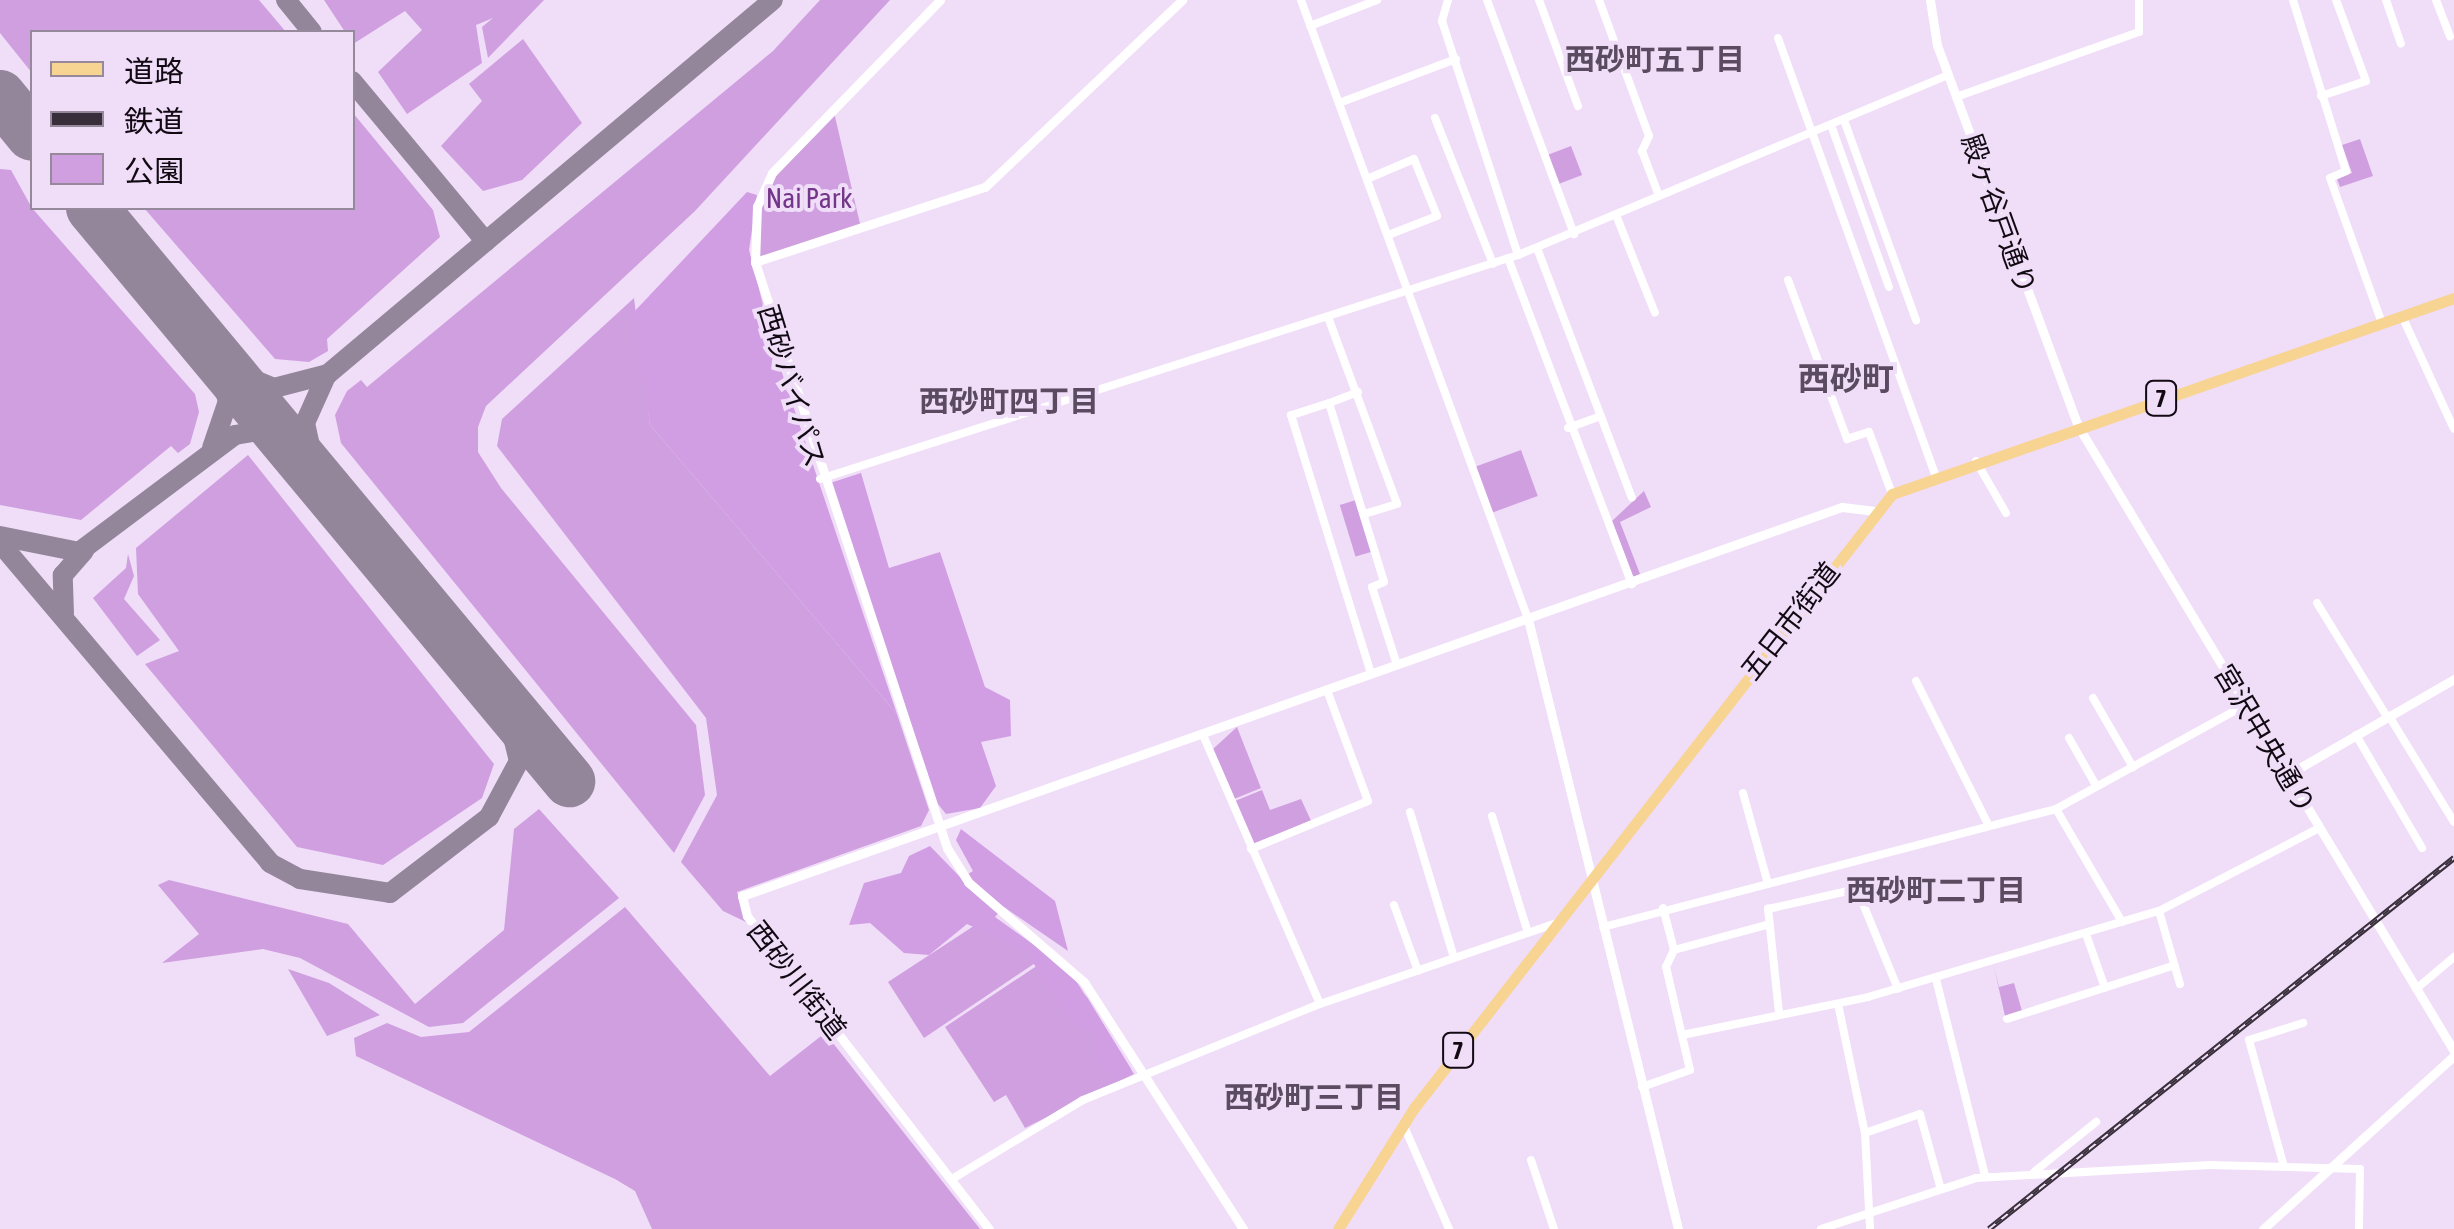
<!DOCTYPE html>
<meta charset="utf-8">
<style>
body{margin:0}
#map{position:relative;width:2454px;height:1229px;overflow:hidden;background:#f0ddf8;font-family:"Asap Condensed","Noto Sans JP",sans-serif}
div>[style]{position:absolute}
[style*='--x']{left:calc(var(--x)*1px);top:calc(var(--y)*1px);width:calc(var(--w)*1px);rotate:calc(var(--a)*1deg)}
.green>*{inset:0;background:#cf9fe0;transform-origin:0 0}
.forest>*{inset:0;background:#d19ee4}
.taxiway>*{height:20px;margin:-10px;padding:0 10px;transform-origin:10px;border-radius:10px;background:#94869a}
.runway>*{height:52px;margin:-26px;padding:0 26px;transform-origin:26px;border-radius:26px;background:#94869a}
.minor>*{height:8px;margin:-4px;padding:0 4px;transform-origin:4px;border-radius:4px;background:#fff}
.tertiary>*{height:9px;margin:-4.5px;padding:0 4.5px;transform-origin:4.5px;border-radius:4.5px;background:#fff}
.primary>*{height:11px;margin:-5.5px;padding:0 5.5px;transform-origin:5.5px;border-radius:5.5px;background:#f8d493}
.rail>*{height:6px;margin-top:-3px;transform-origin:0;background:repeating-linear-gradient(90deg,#f0ddf8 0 8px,#382f3b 0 16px);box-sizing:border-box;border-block:2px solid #382f3b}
span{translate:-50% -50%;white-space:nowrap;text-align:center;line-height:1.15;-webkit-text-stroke:8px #f0ddf8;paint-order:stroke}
.shield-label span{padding:2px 8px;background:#f0ddf8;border:2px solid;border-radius:8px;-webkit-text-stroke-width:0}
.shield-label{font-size:25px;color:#110a13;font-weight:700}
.park-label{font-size:28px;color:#733688}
.street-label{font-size:28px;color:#110a13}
.neighbourhood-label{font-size:30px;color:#5b4b60;font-weight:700}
.quarter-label{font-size:32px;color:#5b4b60;font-weight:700}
.legend{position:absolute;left:30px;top:30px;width:325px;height:180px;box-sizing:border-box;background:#f0ddf8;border:2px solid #97899c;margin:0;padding:12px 18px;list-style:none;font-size:30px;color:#110a13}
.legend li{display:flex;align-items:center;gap:20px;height:50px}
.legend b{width:50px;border:2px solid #97899c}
</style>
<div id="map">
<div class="green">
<i style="clip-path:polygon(0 0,259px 0,286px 32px,32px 32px,32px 73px,0 33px)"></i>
<i style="clip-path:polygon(324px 0,544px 0,488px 58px,482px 27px,493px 18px,476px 25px,482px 63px,407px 114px,378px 72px,422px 30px,405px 11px,353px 44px)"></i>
<i style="clip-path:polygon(820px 0,890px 0,695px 211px,486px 406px,478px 427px,478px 452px,501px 488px,696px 725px,705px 795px,674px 853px,341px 443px,335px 415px,347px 391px,361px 380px,367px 387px,773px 51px)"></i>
<i style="clip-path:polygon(523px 39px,582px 123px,522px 180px,483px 191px,441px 146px,482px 101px,469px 84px)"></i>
<i style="clip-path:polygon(833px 108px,861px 228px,755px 262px,754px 228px,772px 173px)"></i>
<i style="clip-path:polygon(353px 113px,433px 210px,440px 237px,327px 339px,328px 351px,309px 362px,275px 359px,144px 208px,352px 208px)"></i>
<i style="clip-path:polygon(2360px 139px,2373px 176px,2340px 187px,2337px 179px,2352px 173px,2342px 145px)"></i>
<i style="left:1571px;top:146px;width:31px;height:26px;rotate:69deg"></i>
<i style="clip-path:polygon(0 169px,11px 170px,32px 208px,195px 394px,199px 412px,190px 444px,178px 453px,171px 446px,81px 520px,0 505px)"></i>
<i style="clip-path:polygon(634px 298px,650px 425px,897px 714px,929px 810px,921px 826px,737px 892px,746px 922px,723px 911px,681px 862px,717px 795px,706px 718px,497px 446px,502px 419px)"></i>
<i style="left:1521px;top:450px;width:49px;height:48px;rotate:70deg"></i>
<i style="clip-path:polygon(248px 455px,494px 764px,482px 798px,383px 865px,297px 847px,145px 664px,179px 651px,138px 594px,136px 548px)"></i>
<i style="clip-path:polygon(1644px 491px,1651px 507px,1620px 522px,1640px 574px,1633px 577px,1612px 521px)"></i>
<i style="left:1356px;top:500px;width:54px;height:17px;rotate:73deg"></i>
<i style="clip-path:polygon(128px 554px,134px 576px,124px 599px,160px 640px,137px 656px,93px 598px,126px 568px)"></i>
<i style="clip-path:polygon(1237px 727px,1261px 788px,1234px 799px,1213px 749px)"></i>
<i style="clip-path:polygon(1262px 790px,1270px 810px,1301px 799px,1313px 825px,1254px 844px,1235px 801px)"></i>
<i style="clip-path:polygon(539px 809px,619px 898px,463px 1023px,429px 1027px,300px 958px,263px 949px,162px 963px,199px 934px,158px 885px,169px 880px,348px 924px,415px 1004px,504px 930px,514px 829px)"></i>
<i style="clip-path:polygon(625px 907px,770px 1076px,825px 1033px,980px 1229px,652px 1229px,635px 1191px,615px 1179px,356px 1056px,354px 1038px,387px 1023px,421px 1037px,469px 1032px)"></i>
<i style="clip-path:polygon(986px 918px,1044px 957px,924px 1038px,888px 982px)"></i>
<i style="clip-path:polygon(1047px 959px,1087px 997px,1134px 1074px,1025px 1128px,1006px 1095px,994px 1102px,945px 1027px)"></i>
<i style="clip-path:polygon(1994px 967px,1999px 987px,2014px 983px,2022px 1011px,2005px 1016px)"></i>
<i style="clip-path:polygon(288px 969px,329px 983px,380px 1015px,327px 1036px)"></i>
</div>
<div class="forest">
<i style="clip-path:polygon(747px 192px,757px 195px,749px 250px,776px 355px,897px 714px,650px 425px,633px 313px)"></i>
<i style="clip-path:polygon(861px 473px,889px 568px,940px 552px,985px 687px,1010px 700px,1011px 736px,981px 742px,996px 786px,980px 808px,946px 814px,938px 804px,830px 483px)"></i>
<i style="clip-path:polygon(961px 829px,1055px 901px,1068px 951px,1004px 907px,995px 917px,1070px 971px,1131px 1069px,1118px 1080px,1095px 1058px,1093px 1032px,1073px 1024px,1026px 952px,967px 924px,929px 955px,904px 953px,870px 923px,849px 925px,864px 883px,901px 873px,909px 856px,930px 846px,961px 878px,973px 871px,956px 840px)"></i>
</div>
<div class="taxiway">
<i style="--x:286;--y:0;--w:41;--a:50.9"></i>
<i style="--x:352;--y:81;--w:209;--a:50.2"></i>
<i style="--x:225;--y:368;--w:53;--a:22.2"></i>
<i style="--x:274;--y:388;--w:56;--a:-14.5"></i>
<i style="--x:328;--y:374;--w:581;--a:-40.05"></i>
<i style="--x:212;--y:448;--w:50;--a:-71.2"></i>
<i style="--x:228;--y:401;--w:51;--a:-107"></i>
<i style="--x:317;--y:478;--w:56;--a:-102.3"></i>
<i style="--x:305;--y:423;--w:51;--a:-65.9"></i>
<i style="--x:0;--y:536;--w:81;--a:11.4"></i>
<i style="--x:79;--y:552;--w:195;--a:-36.9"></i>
<i style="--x:235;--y:435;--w:41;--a:-9.9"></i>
<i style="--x:0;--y:543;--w:419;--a:49.8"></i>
<i style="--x:270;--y:863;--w:34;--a:28"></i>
<i style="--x:300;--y:879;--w:91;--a:8.8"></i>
<i style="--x:390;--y:893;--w:125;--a:-37.5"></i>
<i style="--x:489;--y:817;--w:64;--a:-61.8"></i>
<i style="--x:519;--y:761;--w:58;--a:-104"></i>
<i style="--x:64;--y:613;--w:38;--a:-92"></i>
<i style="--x:63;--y:575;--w:32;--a:-49"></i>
</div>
<div class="runway">
<i style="--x:0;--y:96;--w:50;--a:50.6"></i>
<i style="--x:92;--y:208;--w:746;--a:50.22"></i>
</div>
<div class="minor">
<i style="--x:1301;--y:0;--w:659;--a:69.86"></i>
<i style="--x:1448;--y:0;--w:22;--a:106"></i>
<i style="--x:1442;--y:21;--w:246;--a:72"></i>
<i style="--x:1487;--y:0;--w:250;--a:69.6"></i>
<i style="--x:1539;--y:0;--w:113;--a:69.8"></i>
<i style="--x:1599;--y:0;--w:145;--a:69.8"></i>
<i style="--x:1649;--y:136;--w:17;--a:115"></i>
<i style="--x:1642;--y:151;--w:48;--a:69.3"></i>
<i style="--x:2293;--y:0;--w:179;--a:72.8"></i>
<i style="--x:2346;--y:171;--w:17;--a:156"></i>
<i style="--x:2330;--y:178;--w:154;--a:70.3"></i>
<i style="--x:2386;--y:0;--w:46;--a:71.2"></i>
<i style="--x:2436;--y:0;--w:39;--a:69"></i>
<i style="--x:1310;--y:26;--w:72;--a:-21.2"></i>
<i style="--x:1778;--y:38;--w:464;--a:70.2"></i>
<i style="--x:2321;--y:96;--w:47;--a:-18.4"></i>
<i style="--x:2366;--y:81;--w:86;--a:-110.3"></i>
<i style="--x:1956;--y:97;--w:194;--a:-19.6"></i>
<i style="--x:2139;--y:32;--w:32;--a:-90"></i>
<i style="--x:1339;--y:103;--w:125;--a:-20.6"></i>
<i style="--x:1435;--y:118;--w:157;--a:68.3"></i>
<i style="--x:1844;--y:120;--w:213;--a:70.2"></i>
<i style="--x:1831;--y:125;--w:172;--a:70.3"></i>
<i style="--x:1367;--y:179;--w:51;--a:-23.1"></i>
<i style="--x:1414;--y:159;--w:61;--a:68"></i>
<i style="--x:1437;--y:216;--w:53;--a:158.8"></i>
<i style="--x:1616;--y:215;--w:105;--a:68.3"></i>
<i style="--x:1537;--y:248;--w:267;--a:69.2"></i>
<i style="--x:1508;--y:258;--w:349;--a:69.2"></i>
<i style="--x:1788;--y:280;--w:170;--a:69.6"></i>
<i style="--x:1847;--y:439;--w:23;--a:-18"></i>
<i style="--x:1869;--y:432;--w:66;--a:69.6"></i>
<i style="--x:2402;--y:316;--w:124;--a:65.3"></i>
<i style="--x:1328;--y:317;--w:199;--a:69.7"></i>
<i style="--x:1397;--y:504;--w:34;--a:163"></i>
<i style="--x:1358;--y:392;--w:31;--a:159"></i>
<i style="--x:1329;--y:403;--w:187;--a:72.9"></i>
<i style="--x:1384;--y:582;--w:13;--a:157"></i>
<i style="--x:1372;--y:587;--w:82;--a:72.2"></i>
<i style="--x:1329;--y:403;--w:40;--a:162"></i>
<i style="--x:1291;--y:415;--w:271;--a:72.8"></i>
<i style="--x:1568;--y:428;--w:35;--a:-20"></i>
<i style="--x:1976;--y:461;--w:60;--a:60"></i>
<i style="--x:820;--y:479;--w:733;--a:-17.79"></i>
<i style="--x:1518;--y:255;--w:466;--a:-22.7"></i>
<i style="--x:2317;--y:603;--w:134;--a:58.4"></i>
<i style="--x:1916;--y:681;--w:158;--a:63.3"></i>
<i style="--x:2093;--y:698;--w:80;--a:59.9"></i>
<i style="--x:2389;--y:716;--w:124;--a:58.5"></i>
<i style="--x:1203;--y:735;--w:293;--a:66.5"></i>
<i style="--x:2356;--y:735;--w:131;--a:59.7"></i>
<i style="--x:2069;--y:738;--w:56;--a:60.3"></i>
<i style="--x:1743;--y:793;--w:90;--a:74.6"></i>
<i style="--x:2056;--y:809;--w:131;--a:59.7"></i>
<i style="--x:1410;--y:812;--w:152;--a:73.2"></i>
<i style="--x:1492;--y:816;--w:122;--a:72.9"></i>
<i style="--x:1251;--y:849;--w:126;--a:-22.3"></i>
<i style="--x:1368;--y:801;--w:118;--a:-110.3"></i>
<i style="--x:1394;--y:905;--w:70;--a:70"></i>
<i style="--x:1663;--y:908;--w:43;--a:75.3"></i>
<i style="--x:1674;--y:950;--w:99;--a:-15.2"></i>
<i style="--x:2159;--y:911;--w:76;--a:74"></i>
<i style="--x:1603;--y:927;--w:468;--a:-14.6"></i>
<i style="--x:2056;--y:809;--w:216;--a:-28.8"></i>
<i style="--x:2086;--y:934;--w:57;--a:70.6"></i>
<i style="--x:1936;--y:979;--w:203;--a:76"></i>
<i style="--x:2416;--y:989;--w:50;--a:-40.1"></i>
<i style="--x:1838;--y:1004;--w:132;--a:78.2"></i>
<i style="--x:1865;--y:1133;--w:96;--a:87"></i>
<i style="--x:1779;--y:1013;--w:105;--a:-96"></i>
<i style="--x:1768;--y:909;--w:91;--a:-12.7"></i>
<i style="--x:1857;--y:889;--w:108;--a:67.7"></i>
<i style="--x:2007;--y:1019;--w:176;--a:-17.8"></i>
<i style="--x:1682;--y:1035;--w:190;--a:-11.5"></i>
<i style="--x:1868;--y:997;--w:303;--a:-16.5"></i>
<i style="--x:2159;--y:911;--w:180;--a:-27.4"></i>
<i style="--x:1642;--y:1087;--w:51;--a:-19.5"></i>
<i style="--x:1690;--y:1070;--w:106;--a:-103.1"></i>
<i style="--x:1666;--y:967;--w:19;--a:-65"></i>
<i style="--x:1403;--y:1124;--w:115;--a:66.3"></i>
<i style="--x:1865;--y:1133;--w:58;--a:-19.1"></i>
<i style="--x:1920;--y:1114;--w:75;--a:74.5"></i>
<i style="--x:1531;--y:1160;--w:73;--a:71.6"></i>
<i style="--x:2284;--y:1167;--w:132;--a:-105.4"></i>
<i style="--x:2249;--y:1040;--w:57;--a:-17.5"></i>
<i style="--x:2034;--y:1172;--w:80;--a:-38.9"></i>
<i style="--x:952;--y:1179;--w:153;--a:-31.1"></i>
<i style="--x:1083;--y:1100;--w:256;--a:-22.1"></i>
<i style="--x:1320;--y:1004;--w:250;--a:-18.9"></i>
<i style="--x:1821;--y:1229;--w:163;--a:-18.2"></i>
<i style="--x:1976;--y:1178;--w:234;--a:-3.2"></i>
<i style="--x:2210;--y:1165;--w:150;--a:1.5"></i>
<i style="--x:2360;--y:1169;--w:60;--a:91"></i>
</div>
<div class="tertiary">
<i style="--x:940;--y:0;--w:241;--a:134.2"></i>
<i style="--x:772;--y:173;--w:36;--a:114"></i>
<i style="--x:757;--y:206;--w:56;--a:92"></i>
<i style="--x:755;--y:262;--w:617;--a:71.86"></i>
<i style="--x:947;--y:848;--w:40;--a:58"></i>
<i style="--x:968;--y:882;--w:153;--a:40.8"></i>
<i style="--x:1084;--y:982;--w:294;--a:57.2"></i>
<i style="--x:1930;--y:0;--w:46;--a:81.2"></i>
<i style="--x:1937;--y:45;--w:406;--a:69.7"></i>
<i style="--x:2078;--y:426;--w:729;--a:58.97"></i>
<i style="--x:755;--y:262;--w:242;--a:-18.1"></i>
<i style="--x:985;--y:187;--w:272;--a:-43.5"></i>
<i style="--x:1528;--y:619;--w:628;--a:76.18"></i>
<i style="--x:2287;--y:775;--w:193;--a:-29.9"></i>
<i style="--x:989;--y:1229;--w:396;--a:-127.7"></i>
<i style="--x:747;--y:916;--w:21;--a:-104"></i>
<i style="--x:742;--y:896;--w:1167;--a:-19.48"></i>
<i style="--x:1842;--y:507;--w:33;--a:7"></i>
<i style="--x:2263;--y:1229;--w:258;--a:-42.2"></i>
</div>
<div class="primary">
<i style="--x:1338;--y:1229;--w:143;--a:-57.9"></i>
<i style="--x:1414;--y:1108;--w:778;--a:-52.1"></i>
<i style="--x:1892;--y:494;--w:595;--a:-19.23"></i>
</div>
<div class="rail">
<i style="--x:1989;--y:1229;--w:595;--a:-38.58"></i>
</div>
<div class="shield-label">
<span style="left:2161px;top:398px">7</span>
<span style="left:1458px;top:1050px">7</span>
</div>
<div class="park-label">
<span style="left:809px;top:198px">Nai Park</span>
</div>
<div class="street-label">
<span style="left:1999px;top:214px;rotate:70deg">殿ヶ谷戸通り</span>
<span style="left:792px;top:386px;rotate:73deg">西砂バイパス</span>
<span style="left:1790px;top:621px;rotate:-52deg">五日市街道</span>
<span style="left:2265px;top:739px;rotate:59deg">宮沢中央通り</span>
<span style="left:797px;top:980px;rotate:52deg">西砂川街道</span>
</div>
<div class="neighbourhood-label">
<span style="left:1655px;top:59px">西砂町五丁目</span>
<span style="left:1009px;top:401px">西砂町四丁目</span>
<span style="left:1936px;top:890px">西砂町二丁目</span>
<span style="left:1314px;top:1097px">西砂町三丁目</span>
</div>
<div class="quarter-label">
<span style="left:1846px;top:379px">西砂町</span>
</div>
<ul class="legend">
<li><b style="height:12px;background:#f8d493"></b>道路</li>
<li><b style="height:12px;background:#382f3b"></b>鉄道</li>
<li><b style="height:28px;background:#cf9fe0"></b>公園</li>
</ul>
</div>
